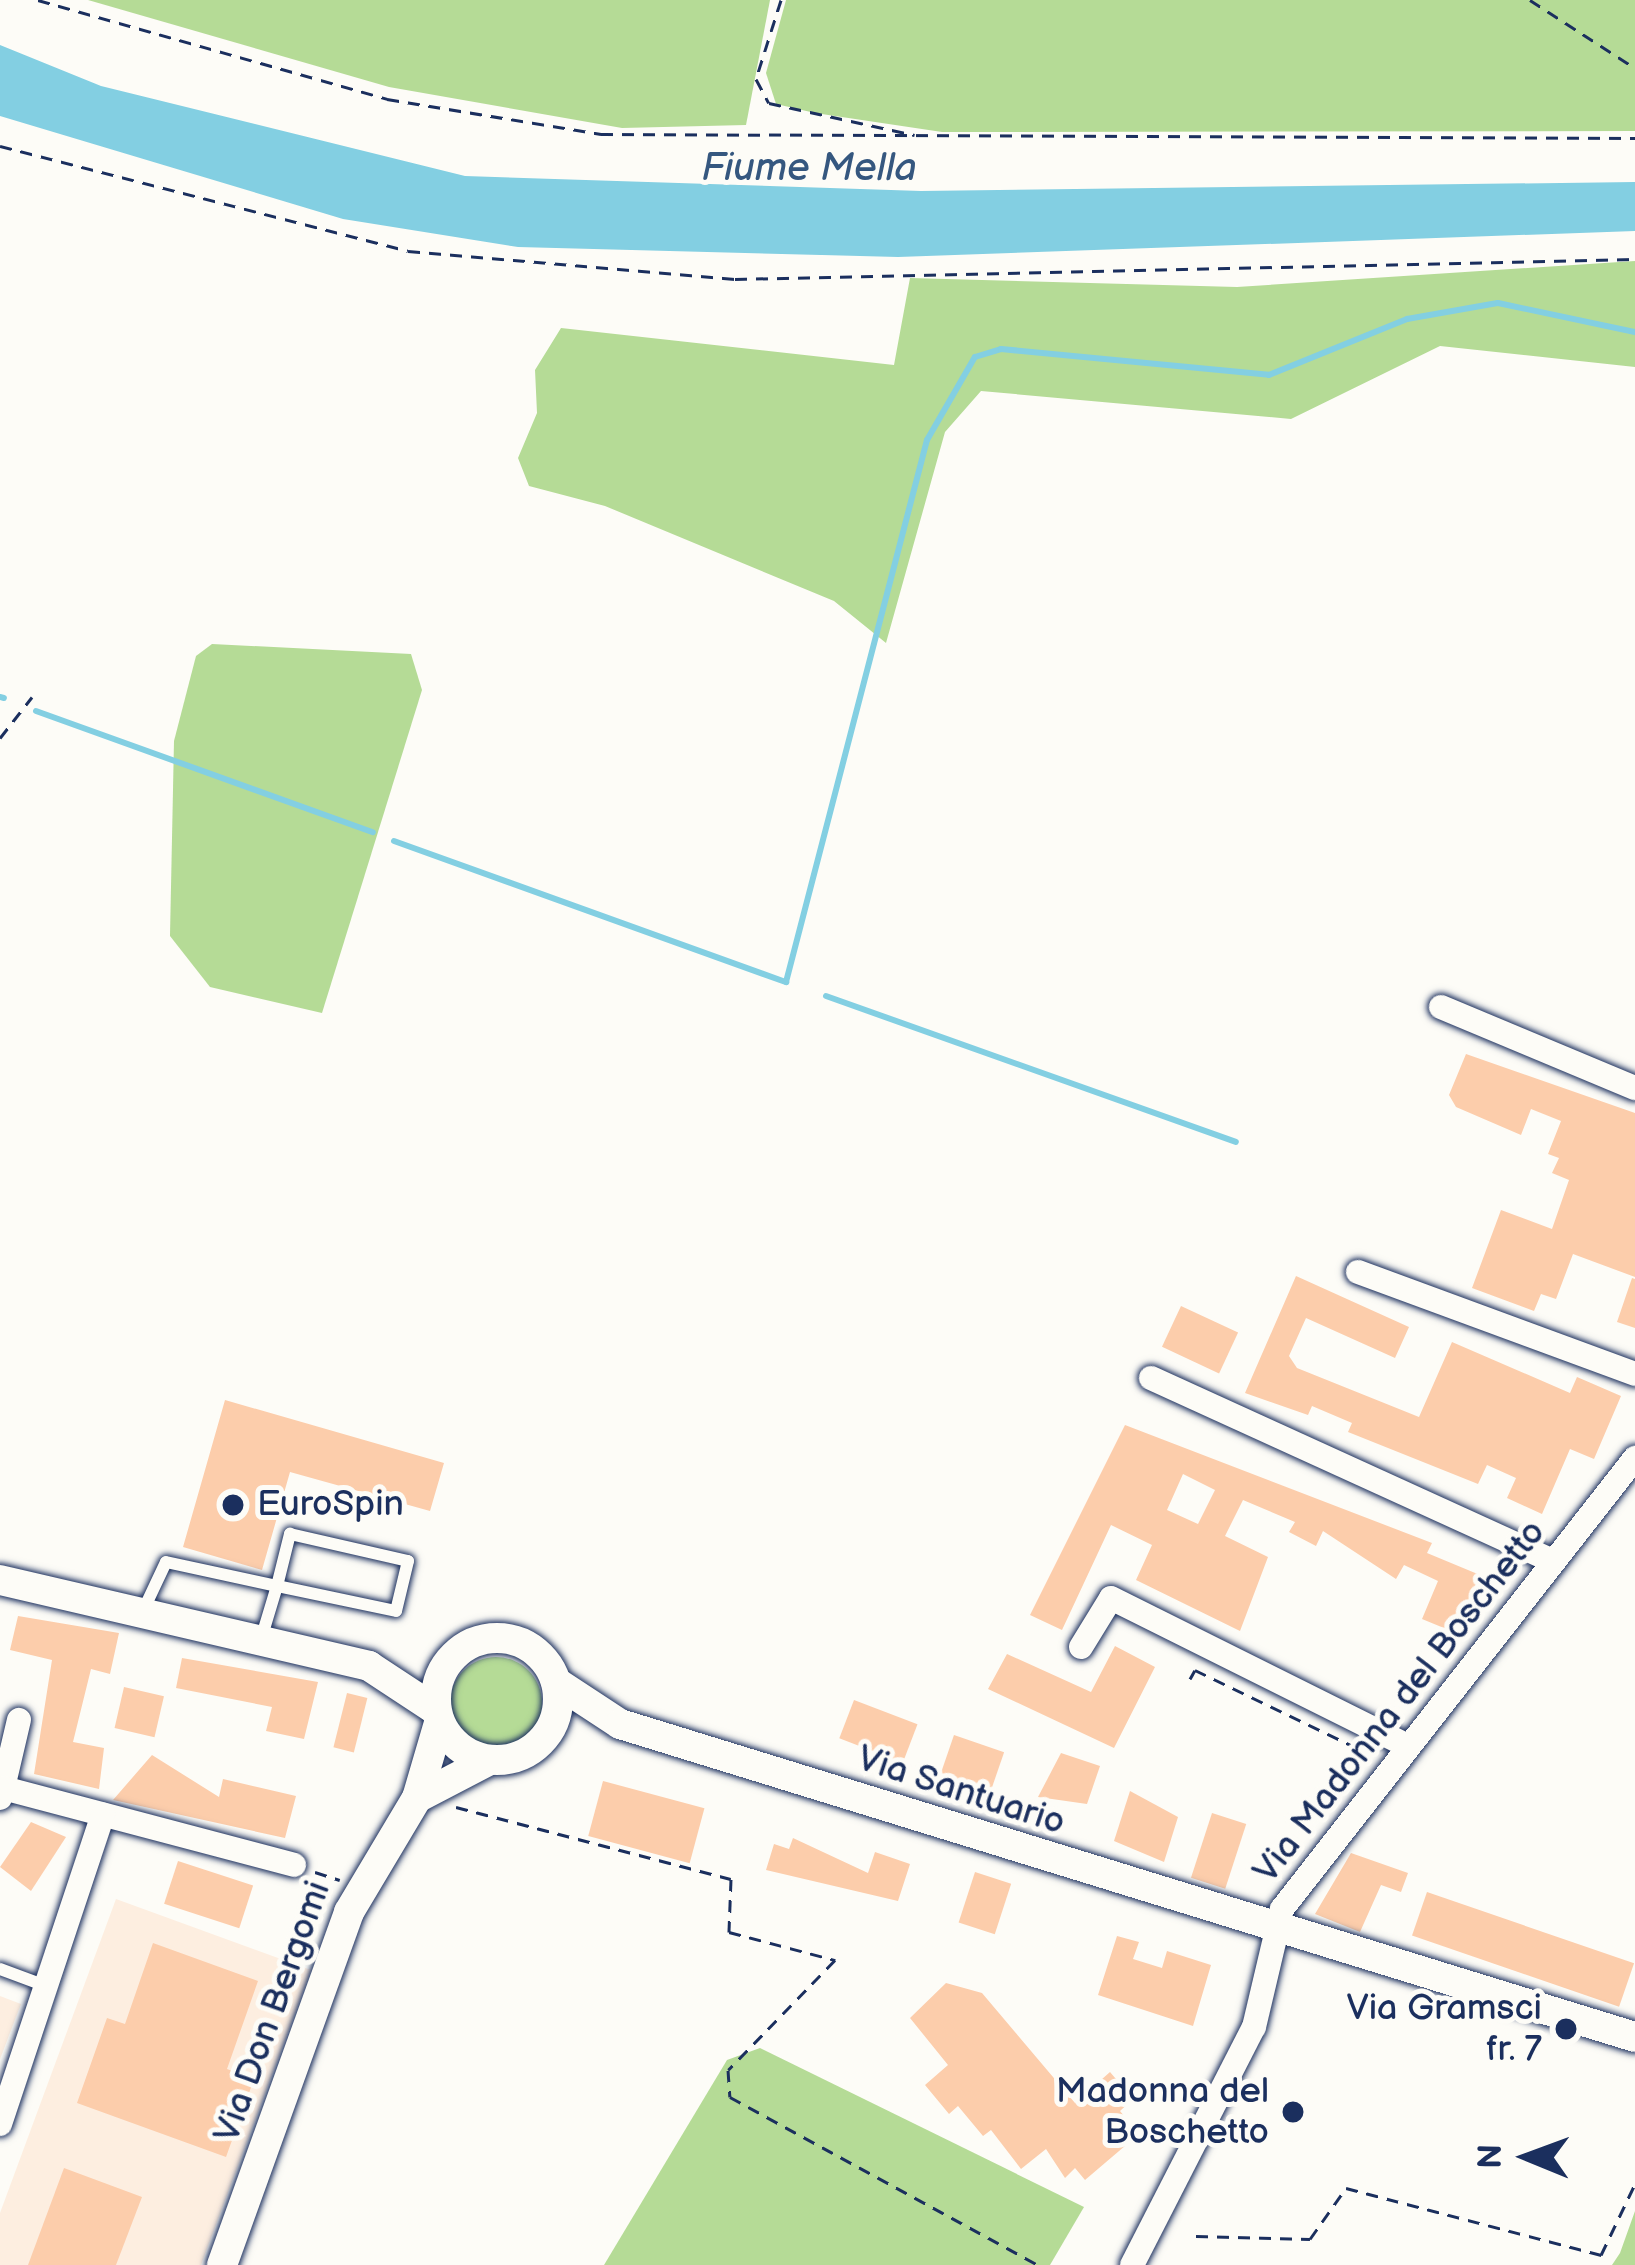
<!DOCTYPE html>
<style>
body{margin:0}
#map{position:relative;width:1635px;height:2265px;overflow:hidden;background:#fdfcf7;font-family:"Balsamiq Sans",sans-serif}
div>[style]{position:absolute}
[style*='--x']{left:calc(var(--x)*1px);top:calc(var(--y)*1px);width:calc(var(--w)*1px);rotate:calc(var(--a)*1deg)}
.built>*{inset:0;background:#fdeee0}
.green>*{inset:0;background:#b5db96}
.round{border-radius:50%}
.water>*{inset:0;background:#83cfe2}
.stream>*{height:6px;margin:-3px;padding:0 3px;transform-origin:3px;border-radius:3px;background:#83cfe2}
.building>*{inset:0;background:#fccdab;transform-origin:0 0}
.path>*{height:3px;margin-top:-1.5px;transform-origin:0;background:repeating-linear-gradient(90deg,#1b2f5e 0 12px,transparent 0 21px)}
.roads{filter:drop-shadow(0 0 3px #1b2f5e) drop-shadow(0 0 3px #1b2f5e)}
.service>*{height:12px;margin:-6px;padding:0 6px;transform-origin:6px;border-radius:6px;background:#fdfcf7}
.minor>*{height:24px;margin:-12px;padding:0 12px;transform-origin:12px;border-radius:12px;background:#fdfcf7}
.tertiary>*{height:30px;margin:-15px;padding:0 15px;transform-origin:15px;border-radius:15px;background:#fdfcf7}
.tertiary>.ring{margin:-15px;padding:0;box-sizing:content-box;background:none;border:30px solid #fdfcf7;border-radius:50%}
.dots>*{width:33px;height:33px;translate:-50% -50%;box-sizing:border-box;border:6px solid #fdfcf7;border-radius:50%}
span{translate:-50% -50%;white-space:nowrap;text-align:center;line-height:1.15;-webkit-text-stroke:10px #fdfcf7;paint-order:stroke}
.poi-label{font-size:36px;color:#1b2f5e}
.left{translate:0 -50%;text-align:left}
.right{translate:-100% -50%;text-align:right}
.street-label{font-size:36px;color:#1b2f5e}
.water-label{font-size:39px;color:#35577f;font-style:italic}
.north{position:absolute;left:1467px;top:2097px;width:120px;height:120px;-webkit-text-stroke:9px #fdfcf7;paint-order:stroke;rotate:271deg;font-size:33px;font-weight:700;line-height:48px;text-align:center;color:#1b2f5e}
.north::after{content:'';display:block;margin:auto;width:42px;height:54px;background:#1b2f5e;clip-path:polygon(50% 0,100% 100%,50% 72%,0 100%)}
</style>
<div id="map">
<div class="built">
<i style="clip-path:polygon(116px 1899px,311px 1970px,201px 2265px,0 2265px,0 2213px)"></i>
<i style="clip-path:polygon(0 1996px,21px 2004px,0 2059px)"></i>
</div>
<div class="green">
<i style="clip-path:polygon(88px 0,770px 0,746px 125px,622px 128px,389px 87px)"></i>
<i style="clip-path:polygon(786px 0,1635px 0,1635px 131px,942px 132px,815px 113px,776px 104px,766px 73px)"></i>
<i style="clip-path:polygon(1635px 261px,1635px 367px,1440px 346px,1291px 419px,981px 391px,945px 432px,886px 643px,834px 601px,605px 506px,529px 486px,518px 458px,537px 413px,535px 370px,561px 328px,894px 365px,910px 278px,1237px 287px)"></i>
<i style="clip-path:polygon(212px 644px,411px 654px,422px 690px,322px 1013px,210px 987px,170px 936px,174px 741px,196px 656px)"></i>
<i class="round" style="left:450px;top:1657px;width:92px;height:92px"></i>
<i style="clip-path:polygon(760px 2048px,1084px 2207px,1050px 2265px,604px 2265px,727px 2060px)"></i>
<i style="clip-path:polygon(1635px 2211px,1635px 2265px,1612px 2265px,1620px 2253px)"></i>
</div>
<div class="water">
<i style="clip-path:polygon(0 45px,101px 86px,465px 176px,921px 191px,1635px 182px,1635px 231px,898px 257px,518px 247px,343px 219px,0 116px)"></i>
</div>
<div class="stream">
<i style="--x:0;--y:697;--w:4;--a:14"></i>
<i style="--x:36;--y:711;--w:358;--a:19.8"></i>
<i style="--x:394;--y:841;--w:417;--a:19.8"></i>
<i style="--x:786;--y:982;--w:560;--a:-75.42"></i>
<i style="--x:927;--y:440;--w:96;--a:-60"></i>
<i style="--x:975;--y:357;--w:27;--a:-17"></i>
<i style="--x:1001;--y:349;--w:269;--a:5.5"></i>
<i style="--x:1269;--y:375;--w:149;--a:-22.1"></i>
<i style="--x:1407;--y:319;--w:92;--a:-10"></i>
<i style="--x:1498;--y:303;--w:140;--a:12"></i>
<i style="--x:826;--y:996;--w:435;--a:19.6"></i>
</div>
<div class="building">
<i style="clip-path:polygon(1466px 1054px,1635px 1113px,1635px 1277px,1573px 1254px,1556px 1299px,1541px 1294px,1534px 1311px,1472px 1288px,1501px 1210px,1552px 1229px,1569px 1180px,1552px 1173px,1559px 1158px,1548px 1154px,1561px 1121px,1531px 1109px,1521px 1135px,1456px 1107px,1449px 1095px)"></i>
<i style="clip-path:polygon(1296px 1276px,1409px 1327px,1395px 1358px,1306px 1318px,1289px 1356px,1297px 1368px,1419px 1417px,1452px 1342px,1570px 1393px,1577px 1377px,1621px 1396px,1594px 1459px,1570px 1449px,1542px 1514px,1507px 1498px,1516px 1478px,1487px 1465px,1478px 1484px,1348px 1432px,1352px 1423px,1312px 1406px,1308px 1415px,1245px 1393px)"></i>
<i style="clip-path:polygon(1632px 1278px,1635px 1279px,1635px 1328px,1617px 1322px)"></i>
<i style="left:1181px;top:1306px;width:63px;height:45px;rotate:25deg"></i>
<i style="clip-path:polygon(225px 1400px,444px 1463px,430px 1511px,290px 1472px,262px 1570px,183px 1547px)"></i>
<i style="clip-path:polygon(evenodd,1125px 1425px,1432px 1543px,1427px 1553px,1480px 1575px,1456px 1633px,1422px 1619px,1438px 1581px,1404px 1565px,1396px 1579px,1323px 1531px,1316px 1546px,1289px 1532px,1295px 1522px,1243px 1500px,1225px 1536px,1268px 1557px,1240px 1631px,1136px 1580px,1152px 1545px,1111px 1525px,1062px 1630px,1030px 1615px,1125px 1425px,1183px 1474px,1215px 1490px,1198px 1524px,1167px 1510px,1183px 1474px)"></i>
<i style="clip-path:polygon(18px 1616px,119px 1633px,110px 1674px,91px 1669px,73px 1742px,104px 1748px,99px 1789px,34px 1774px,52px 1660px,10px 1650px)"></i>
<i style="clip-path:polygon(1115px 1646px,1155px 1667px,1114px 1748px,988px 1689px,1007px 1654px,1091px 1692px)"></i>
<i style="clip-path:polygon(182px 1658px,318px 1682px,304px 1739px,266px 1731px,272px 1707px,176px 1688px)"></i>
<i style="left:124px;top:1687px;width:41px;height:42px;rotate:13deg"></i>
<i style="left:347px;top:1693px;width:21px;height:56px;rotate:14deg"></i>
<i style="left:854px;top:1700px;width:68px;height:41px;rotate:21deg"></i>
<i style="left:954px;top:1735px;width:53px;height:50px;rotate:19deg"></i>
<i style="clip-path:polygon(1061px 1753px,1100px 1766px,1087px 1804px,1038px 1797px)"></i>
<i style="clip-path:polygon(152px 1755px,219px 1797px,223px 1779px,296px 1796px,285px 1838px,113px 1800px)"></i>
<i style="left:603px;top:1781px;width:105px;height:57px;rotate:15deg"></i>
<i style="clip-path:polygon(1130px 1791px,1178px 1817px,1164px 1862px,1114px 1841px)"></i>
<i style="left:1212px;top:1813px;width:36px;height:68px;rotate:18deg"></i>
<i style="clip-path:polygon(31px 1822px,66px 1837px,31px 1891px,0 1867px)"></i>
<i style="clip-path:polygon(793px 1838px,868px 1873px,875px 1852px,910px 1864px,898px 1901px,766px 1870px,774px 1844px,789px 1849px)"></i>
<i style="clip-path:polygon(1351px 1853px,1408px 1873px,1401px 1892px,1381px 1885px,1360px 1932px,1315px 1914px)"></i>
<i style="left:178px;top:1861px;width:79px;height:45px;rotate:18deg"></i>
<i style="left:975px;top:1872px;width:38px;height:53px;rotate:18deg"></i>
<i style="left:1427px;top:1892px;width:219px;height:46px;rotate:19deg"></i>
<i style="clip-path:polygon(1117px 1936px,1139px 1942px,1133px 1959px,1162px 1968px,1167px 1951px,1211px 1965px,1193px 2026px,1098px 1995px)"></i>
<i style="clip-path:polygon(153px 1943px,258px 1981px,227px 2069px,254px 2079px,226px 2157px,77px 2103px,107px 2018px,125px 2024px)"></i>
<i style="clip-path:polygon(946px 1983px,982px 1993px,1075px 2103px,1110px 2072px,1133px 2099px,1120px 2111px,1139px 2134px,1085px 2180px,1075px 2168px,1065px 2178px,1046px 2149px,1021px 2169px,991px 2130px,983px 2136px,958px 2106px,949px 2114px,925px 2085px,948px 2065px,910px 2018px)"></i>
<i style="clip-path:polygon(64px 2168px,142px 2197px,116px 2265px,28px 2265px)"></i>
</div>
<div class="path">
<i style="--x:38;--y:0;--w:363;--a:15.8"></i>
<i style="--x:387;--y:99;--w:217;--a:9.3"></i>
<i style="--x:601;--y:134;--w:1034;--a:0.22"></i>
<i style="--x:781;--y:0;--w:83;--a:107.6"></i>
<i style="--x:756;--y:79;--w:27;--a:62"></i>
<i style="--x:769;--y:103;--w:149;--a:12.4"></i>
<i style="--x:1530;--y:0;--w:125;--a:32.9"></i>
<i style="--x:0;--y:146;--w:421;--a:14.4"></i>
<i style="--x:408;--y:251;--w:328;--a:4.9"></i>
<i style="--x:735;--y:279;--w:900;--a:-1.27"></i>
<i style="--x:0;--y:738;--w:52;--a:-52"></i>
<i style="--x:1190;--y:1679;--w:10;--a:-61"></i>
<i style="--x:1195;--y:1670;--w:180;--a:25.7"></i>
<i style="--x:456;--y:1807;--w:284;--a:14.7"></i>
<i style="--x:731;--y:1879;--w:53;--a:92.2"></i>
<i style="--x:729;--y:1932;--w:110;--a:14.8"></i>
<i style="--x:835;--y:1960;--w:153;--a:134.2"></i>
<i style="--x:728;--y:2070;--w:27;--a:86"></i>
<i style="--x:730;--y:2097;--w:351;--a:28.6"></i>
<i style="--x:315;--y:1872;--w:26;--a:18"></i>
<i style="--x:1196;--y:2236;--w:114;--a:1.5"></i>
<i style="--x:1310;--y:2239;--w:62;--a:-54.8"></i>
<i style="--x:1346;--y:2188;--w:264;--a:14.7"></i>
<i style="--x:1601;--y:2255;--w:79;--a:-64.4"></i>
</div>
<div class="roads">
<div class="service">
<i style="--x:142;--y:1613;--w:56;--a:-64.8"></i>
<i style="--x:166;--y:1562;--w:114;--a:12.2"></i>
<i style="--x:277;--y:1586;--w:54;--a:-76"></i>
<i style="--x:290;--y:1534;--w:121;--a:12.9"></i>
<i style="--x:408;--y:1561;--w:51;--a:103.5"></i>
<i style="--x:396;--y:1611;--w:122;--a:-168.1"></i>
<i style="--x:277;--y:1586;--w:55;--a:106.8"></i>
<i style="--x:0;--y:1969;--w:49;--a:20.3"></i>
</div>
<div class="minor">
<i style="--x:1441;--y:1007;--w:210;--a:22.7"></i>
<i style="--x:1358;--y:1272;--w:295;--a:20.2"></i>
<i style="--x:1151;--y:1378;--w:442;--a:24.5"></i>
<i style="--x:1081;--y:1647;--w:57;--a:-58.5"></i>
<i style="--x:1111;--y:1598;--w:330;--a:26.5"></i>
<i style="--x:3;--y:1788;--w:70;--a:-76.8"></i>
<i style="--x:0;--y:1798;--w:10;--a:-73"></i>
<i style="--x:3;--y:1788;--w:301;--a:14.8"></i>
<i style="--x:0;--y:2124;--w:326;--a:-71.6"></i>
<i style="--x:1132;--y:2265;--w:267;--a:-62.9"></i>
<i style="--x:1254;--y:2027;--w:121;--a:-76.7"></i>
<i style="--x:1282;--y:1909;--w:573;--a:-51.95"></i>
</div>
<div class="tertiary">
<i style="--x:0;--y:1580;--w:379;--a:13.1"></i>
<i style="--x:369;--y:1666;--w:80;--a:33.3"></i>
<i class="ring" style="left:436px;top:1638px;width:92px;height:92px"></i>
<i style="--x:556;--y:1682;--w:77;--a:33.3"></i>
<i style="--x:620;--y:1724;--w:1062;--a:17.14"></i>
<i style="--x:417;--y:1798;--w:80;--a:-27.5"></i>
<i style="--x:222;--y:2265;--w:375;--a:-70.2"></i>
<i style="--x:349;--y:1912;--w:133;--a:-59.2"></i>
<i style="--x:417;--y:1798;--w:78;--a:-73.7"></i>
</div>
</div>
<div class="dots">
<i style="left:233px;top:1505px;background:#1b2f5e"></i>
<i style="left:1566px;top:2029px;background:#1b2f5e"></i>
<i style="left:1293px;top:2112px;background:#1b2f5e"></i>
</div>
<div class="poi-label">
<span class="left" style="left:257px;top:1505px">EuroSpin</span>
<span class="right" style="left:1542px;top:2029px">Via Gramsci<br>fr. 7</span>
<span class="right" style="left:1269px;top:2112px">Madonna del<br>Boschetto</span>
</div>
<div class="street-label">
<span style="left:1400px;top:1702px;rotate:-52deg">Via Madonna del Boschetto</span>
<span style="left:961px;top:1791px;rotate:18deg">Via Santuario</span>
<span style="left:273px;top:2012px;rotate:-70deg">Via Don Bergomi</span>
</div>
<div class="water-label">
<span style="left:809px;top:169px">Fiume Mella</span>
</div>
<div class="north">N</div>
</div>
